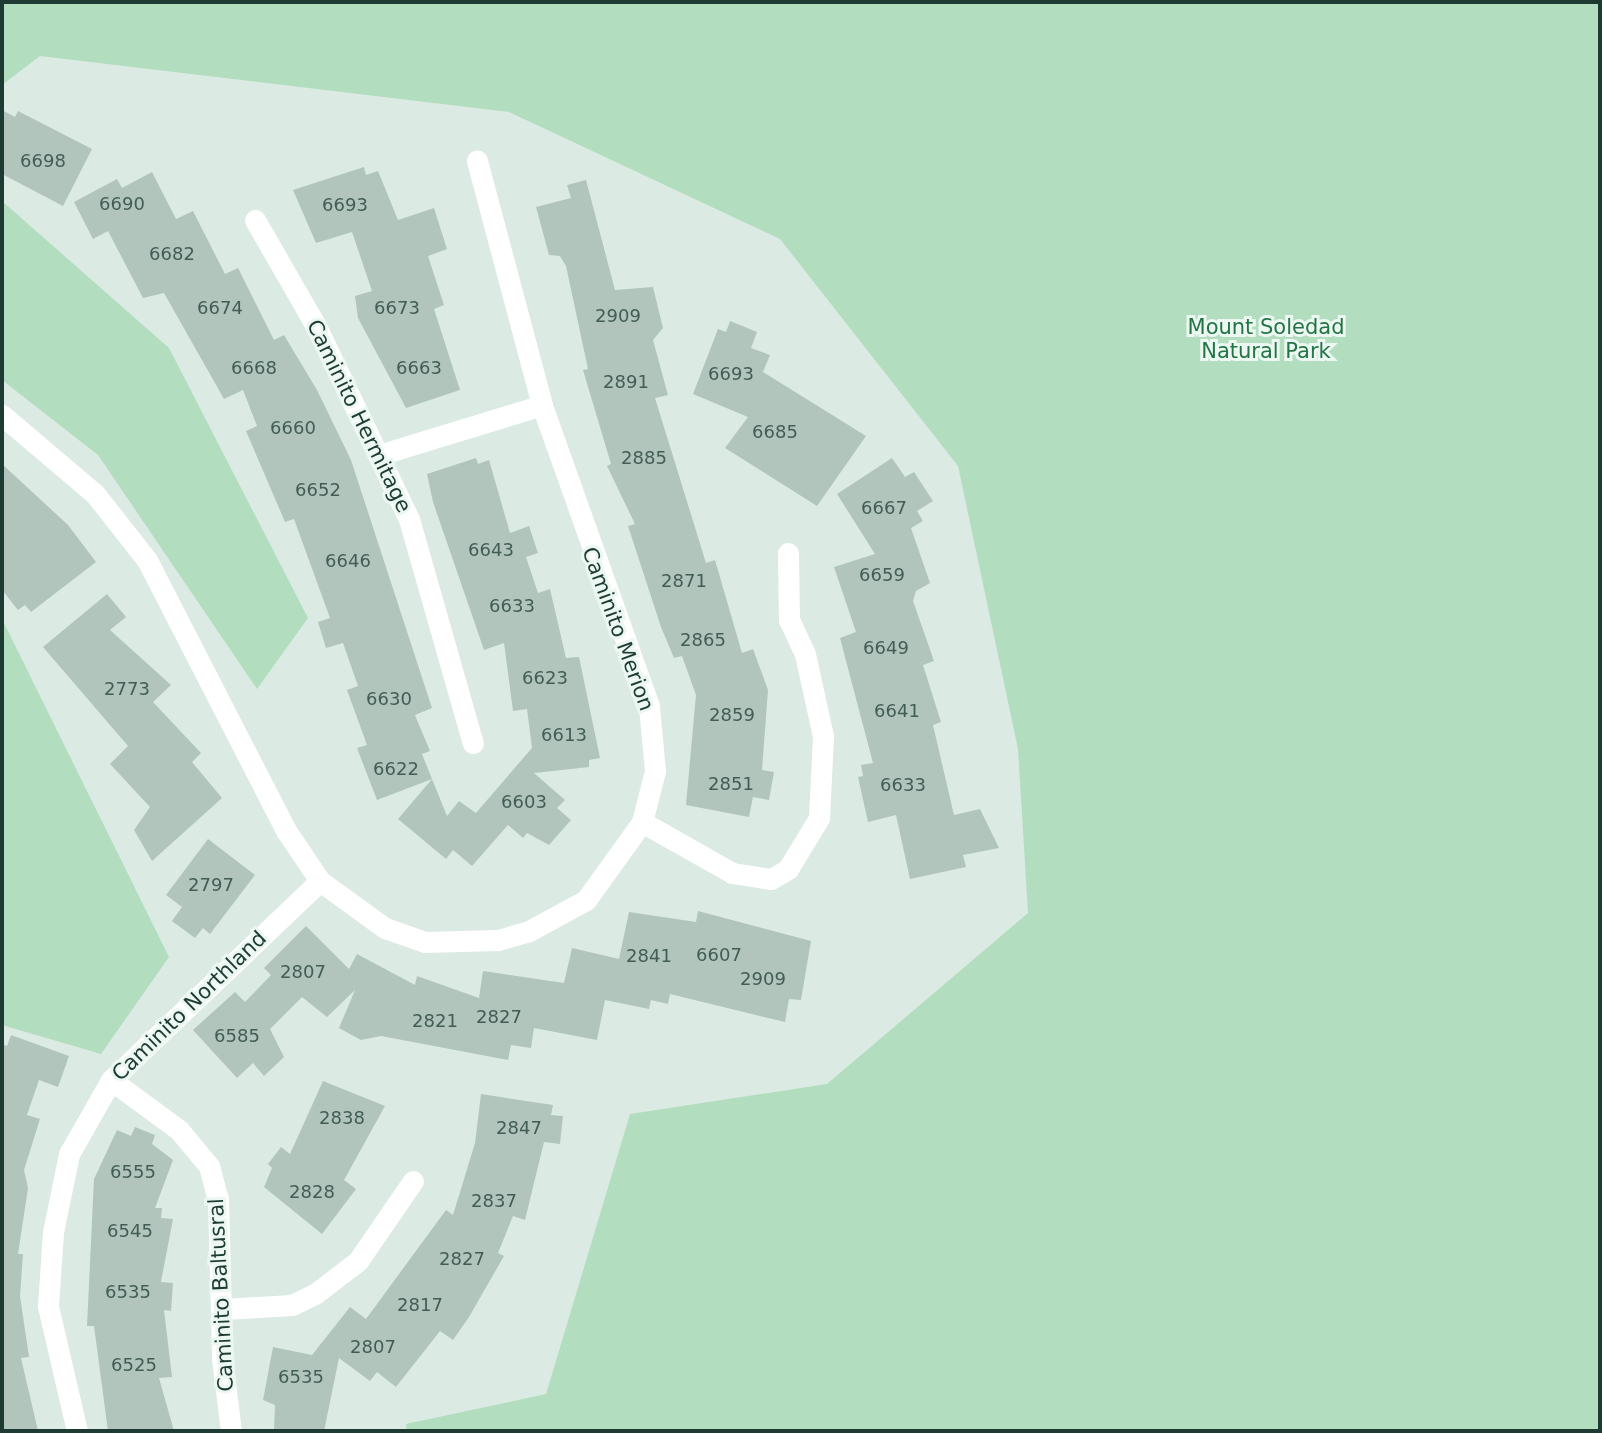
<!DOCTYPE html>
<style>
body{margin:0}
#map{position:relative;width:1602px;height:1433px;overflow:hidden;background:#dceae4;font-family:"DejaVu Sans",sans-serif}
div>[style]{position:absolute}
[style*='--x']{left:calc(var(--x)*1px);top:calc(var(--y)*1px);width:calc(var(--w)*1px);rotate:calc(var(--a)*1deg)}
.green>*{inset:0;background:#b2debf}
.building>*{inset:0;background:#b1c5bd}
.street>*{height:21px;margin:-10.5px;padding:0 10.5px;transform-origin:10.5px;border-radius:10.5px;background:#fff}
span{translate:-50% -50%;white-space:nowrap;text-align:center;line-height:1.15;-webkit-text-stroke:6px #ecf7f2;paint-order:stroke}
.number-label{font-size:18px;color:#425d56}
.number-label span{-webkit-text-stroke-width:0}
.park-label{font-size:21px;color:#237546}
.street-label{font-size:21px;color:#1d3a33}
.frame{position:absolute;inset:0;border:4px solid #1d3a33;pointer-events:none}
</style>
<div id="map">
<div class="green">
<i style="clip-path:polygon(2px 2px,1600px 2px,1600px 1431px,407px 1431px,406px 1424px,546px 1394px,630px 1114px,827px 1084px,1028px 913px,1018px 749px,958px 466px,780px 239px,509px 112px,40px 56px,2px 85px)"></i>
<i style="clip-path:polygon(2px 201px,169px 348px,308px 618px,257px 689px,98px 455px,2px 380px)"></i>
<i style="clip-path:polygon(2px 619px,169px 957px,101px 1054px,2px 1025px)"></i>
</div>
<div class="building">
<i style="clip-path:polygon(2px 110px,15px 117px,18px 111px,92px 149px,63px 206px,2px 174px)"></i>
<i style="clip-path:polygon(364px 167px,366px 175px,378px 171px,398px 220px,434px 208px,447px 249px,428px 256px,444px 305px,434px 309px,460px 390px,406px 408px,358px 318px,355px 296px,372px 291px,352px 232px,316px 243px,293px 190px)"></i>
<i style="clip-path:polygon(152px 172px,176px 219px,193px 211px,225px 274px,238px 268px,274px 340px,284px 335px,317px 390px,351px 460px,432px 708px,415px 715px,430px 751px,422px 754px,432px 779px,377px 800px,357px 748px,367px 745px,347px 690px,358px 686px,343px 643px,326px 648px,318px 622px,330px 618px,294px 519px,285px 522px,246px 431px,257px 426px,243px 390px,224px 399px,164px 293px,143px 298px,108px 231px,93px 239px,74px 202px,117px 179px,122px 188px)"></i>
<i style="clip-path:polygon(586px 180px,615px 290px,653px 287px,663px 328px,653px 340px,668px 395px,655px 398px,706px 563px,715px 560px,742px 653px,753px 649px,768px 690px,762px 770px,774px 772px,769px 800px,753px 797px,749px 817px,686px 805px,696px 695px,682px 656px,674px 658px,661px 627px,628px 526px,635px 524px,607px 466px,611px 464px,583px 370px,588px 369px,566px 266px,560px 256px,549px 255px,536px 207px,571px 198px,567px 185px)"></i>
<i style="clip-path:polygon(730px 321px,757px 332px,751px 348px,770px 355px,763px 372px,866px 436px,817px 506px,725px 448px,748px 417px,693px 394px,718px 329px,726px 332px)"></i>
<i style="clip-path:polygon(476px 458px,478px 464px,489px 460px,510px 533px,529px 526px,538px 553px,526px 557px,538px 593px,550px 589px,566px 658px,579px 657px,600px 758px,589px 760px,589px 767px,534px 773px,565px 800px,557px 808px,571px 820px,549px 845px,527px 833px,523px 838px,508px 825px,472px 866px,453px 850px,446px 859px,398px 819px,432px 779px,447px 816px,459px 801px,476px 813px,532px 748px,527px 709px,513px 711px,504px 643px,484px 650px,433px 502px,427px 474px)"></i>
<i style="clip-path:polygon(892px 458px,905px 477px,914px 472px,933px 501px,917px 511px,923px 521px,911px 528px,930px 583px,916px 591px,913px 601px,934px 661px,923px 665px,941px 722px,933px 725px,954px 815px,980px 809px,999px 848px,963px 855px,966px 867px,910px 879px,896px 815px,868px 822px,858px 777px,863px 776px,861px 765px,873px 763px,840px 638px,856px 632px,834px 567px,875px 554px,837px 494px)"></i>
<i style="clip-path:polygon(2px 464px,68px 525px,96px 562px,31px 612px,25px 605px,18px 610px,2px 590px)"></i>
<i style="clip-path:polygon(107px 594px,126px 617px,110px 630px,171px 685px,153px 702px,201px 753px,192px 762px,222px 798px,152px 861px,134px 830px,150px 807px,110px 764px,128px 746px,43px 647px)"></i>
<i style="clip-path:polygon(208px 839px,255px 875px,210px 934px,203px 928px,195px 938px,172px 921px,182px 907px,166px 895px)"></i>
<i style="clip-path:polygon(698px 911px,811px 941px,801px 1000px,789px 999px,785px 1022px,670px 994px,668px 1004px,651px 1000px,649px 1009px,605px 1000px,597px 1040px,534px 1028px,531px 1048px,511px 1045px,508px 1060px,381px 1036px,361px 1040px,339px 1028px,355px 990px,327px 1017px,302px 997px,270px 1029px,284px 1057px,264px 1076px,253px 1063px,237px 1078px,193px 1030px,235px 992px,245px 1002px,271px 975px,264px 968px,306px 926px,349px 969px,357px 954px,415px 985px,417px 976px,479px 998px,483px 971px,564px 983px,572px 948px,619px 959px,629px 912px,696px 922px)"></i>
<i style="clip-path:polygon(11px 1035px,69px 1056px,58px 1087px,39px 1080px,27px 1115px,40px 1119px,24px 1170px,28px 1188px,18px 1254px,23px 1254px,20px 1296px,29px 1357px,21px 1358px,38px 1431px,2px 1431px,2px 1044px,7px 1046px)"></i>
<i style="clip-path:polygon(323px 1081px,385px 1106px,344px 1180px,356px 1189px,322px 1234px,264px 1187px,272px 1168px,268px 1164px,281px 1147px,290px 1154px)"></i>
<i style="clip-path:polygon(481px 1094px,553px 1105px,551px 1115px,563px 1116px,560px 1144px,544px 1142px,525px 1220px,513px 1216px,498px 1253px,504px 1256px,469px 1317px,453px 1340px,440px 1331px,396px 1387px,377px 1372px,370px 1381px,339px 1358px,324px 1431px,274px 1431px,275px 1405px,263px 1400px,273px 1347px,312px 1355px,350px 1307px,366px 1319px,446px 1210px,453px 1215px,475px 1143px)"></i>
<i style="clip-path:polygon(135px 1127px,155px 1135px,152px 1144px,173px 1160px,155px 1208px,162px 1208px,161px 1218px,173px 1219px,161px 1282px,173px 1283px,171px 1311px,164px 1310px,172px 1377px,159px 1378px,174px 1431px,108px 1431px,94px 1326px,87px 1326px,94px 1179px,117px 1130px,131px 1136px)"></i>
</div>
<div class="street">
<i style="--x:255;--y:220;--w:122;--a:60.1"></i>
<i style="--x:316;--y:326;--w:214;--a:64.3"></i>
<i style="--x:409;--y:519;--w:233;--a:74.1"></i>
<i style="--x:2;--y:415;--w:122;--a:40.3"></i>
<i style="--x:95;--y:494;--w:84;--a:51.8"></i>
<i style="--x:147;--y:560;--w:306;--a:62.8"></i>
<i style="--x:287;--y:832;--w:59;--a:56"></i>
<i style="--x:320;--y:881;--w:80;--a:35.9"></i>
<i style="--x:385;--y:928;--w:42;--a:19.3"></i>
<i style="--x:425;--y:942;--w:73;--a:-1.6"></i>
<i style="--x:498;--y:940;--w:32;--a:-16"></i>
<i style="--x:529;--y:931;--w:65;--a:-28.5"></i>
<i style="--x:586;--y:900;--w:96;--a:-54.3"></i>
<i style="--x:642;--y:822;--w:53;--a:-75.7"></i>
<i style="--x:655;--y:771;--w:65;--a:-95.3"></i>
<i style="--x:649;--y:706;--w:319;--a:-109.6"></i>
<i style="--x:542;--y:405;--w:253;--a:-104.9"></i>
<i style="--x:382;--y:454;--w:167;--a:-17"></i>
<i style="--x:642;--y:822;--w:103;--a:29.5"></i>
<i style="--x:732;--y:873;--w:39;--a:9"></i>
<i style="--x:771;--y:879;--w:20;--a:-30"></i>
<i style="--x:788;--y:869;--w:60;--a:-58.7"></i>
<i style="--x:819;--y:818;--w:82;--a:-87.2"></i>
<i style="--x:823;--y:736;--w:84;--a:-102.4"></i>
<i style="--x:805;--y:654;--w:38;--a:-115"></i>
<i style="--x:789;--y:620;--w:67;--a:-90.9"></i>
<i style="--x:111;--y:1080;--w:84;--a:36.3"></i>
<i style="--x:179;--y:1130;--w:47;--a:50.2"></i>
<i style="--x:209;--y:1166;--w:35;--a:75"></i>
<i style="--x:218;--y:1200;--w:158;--a:88.5"></i>
<i style="--x:222;--y:1358;--w:74;--a:83"></i>
<i style="--x:223;--y:1309;--w:69;--a:-3.3"></i>
<i style="--x:292;--y:1305;--w:25;--a:-26"></i>
<i style="--x:315;--y:1294;--w:54;--a:-37.5"></i>
<i style="--x:358;--y:1261;--w:97;--a:-55.5"></i>
<i style="--x:77;--y:1431;--w:128;--a:-103.1"></i>
<i style="--x:48;--y:1306;--w:74;--a:-86.1"></i>
<i style="--x:53;--y:1232;--w:80;--a:-78.4"></i>
<i style="--x:69;--y:1154;--w:85;--a:-60.4"></i>
<i style="--x:111;--y:1080;--w:289;--a:-43.6"></i>
</div>
<div class="number-label">
<span style="left:43px;top:161px">6698</span>
<span style="left:122px;top:204px">6690</span>
<span style="left:345px;top:205px">6693</span>
<span style="left:172px;top:254px">6682</span>
<span style="left:220px;top:308px">6674</span>
<span style="left:397px;top:308px">6673</span>
<span style="left:618px;top:316px">2909</span>
<span style="left:254px;top:368px">6668</span>
<span style="left:419px;top:368px">6663</span>
<span style="left:731px;top:374px">6693</span>
<span style="left:626px;top:382px">2891</span>
<span style="left:293px;top:428px">6660</span>
<span style="left:775px;top:432px">6685</span>
<span style="left:644px;top:458px">2885</span>
<span style="left:318px;top:490px">6652</span>
<span style="left:884px;top:508px">6667</span>
<span style="left:491px;top:550px">6643</span>
<span style="left:348px;top:561px">6646</span>
<span style="left:882px;top:575px">6659</span>
<span style="left:684px;top:581px">2871</span>
<span style="left:512px;top:606px">6633</span>
<span style="left:703px;top:640px">2865</span>
<span style="left:886px;top:648px">6649</span>
<span style="left:545px;top:678px">6623</span>
<span style="left:127px;top:689px">2773</span>
<span style="left:389px;top:699px">6630</span>
<span style="left:897px;top:711px">6641</span>
<span style="left:732px;top:715px">2859</span>
<span style="left:564px;top:735px">6613</span>
<span style="left:396px;top:769px">6622</span>
<span style="left:731px;top:784px">2851</span>
<span style="left:903px;top:785px">6633</span>
<span style="left:524px;top:802px">6603</span>
<span style="left:211px;top:885px">2797</span>
<span style="left:719px;top:955px">6607</span>
<span style="left:649px;top:956px">2841</span>
<span style="left:303px;top:972px">2807</span>
<span style="left:763px;top:979px">2909</span>
<span style="left:499px;top:1017px">2827</span>
<span style="left:435px;top:1021px">2821</span>
<span style="left:237px;top:1036px">6585</span>
<span style="left:342px;top:1118px">2838</span>
<span style="left:519px;top:1128px">2847</span>
<span style="left:133px;top:1172px">6555</span>
<span style="left:312px;top:1192px">2828</span>
<span style="left:494px;top:1201px">2837</span>
<span style="left:130px;top:1231px">6545</span>
<span style="left:462px;top:1259px">2827</span>
<span style="left:128px;top:1292px">6535</span>
<span style="left:420px;top:1305px">2817</span>
<span style="left:373px;top:1347px">2807</span>
<span style="left:134px;top:1365px">6525</span>
<span style="left:301px;top:1377px">6535</span>
</div>
<div class="park-label">
<span style="left:1266px;top:339px">Mount Soledad<br>Natural Park</span>
</div>
<div class="street-label">
<span style="left:359px;top:416px;rotate:64deg">Caminito Hermitage</span>
<span style="left:618px;top:629px;rotate:70deg">Caminito Merion</span>
<span style="left:189px;top:1006px;rotate:-44deg">Caminito Northland</span>
<span style="left:221px;top:1295px;rotate:-93deg">Caminito Baltusral</span>
</div>
<div class="frame"></div>
</div>
